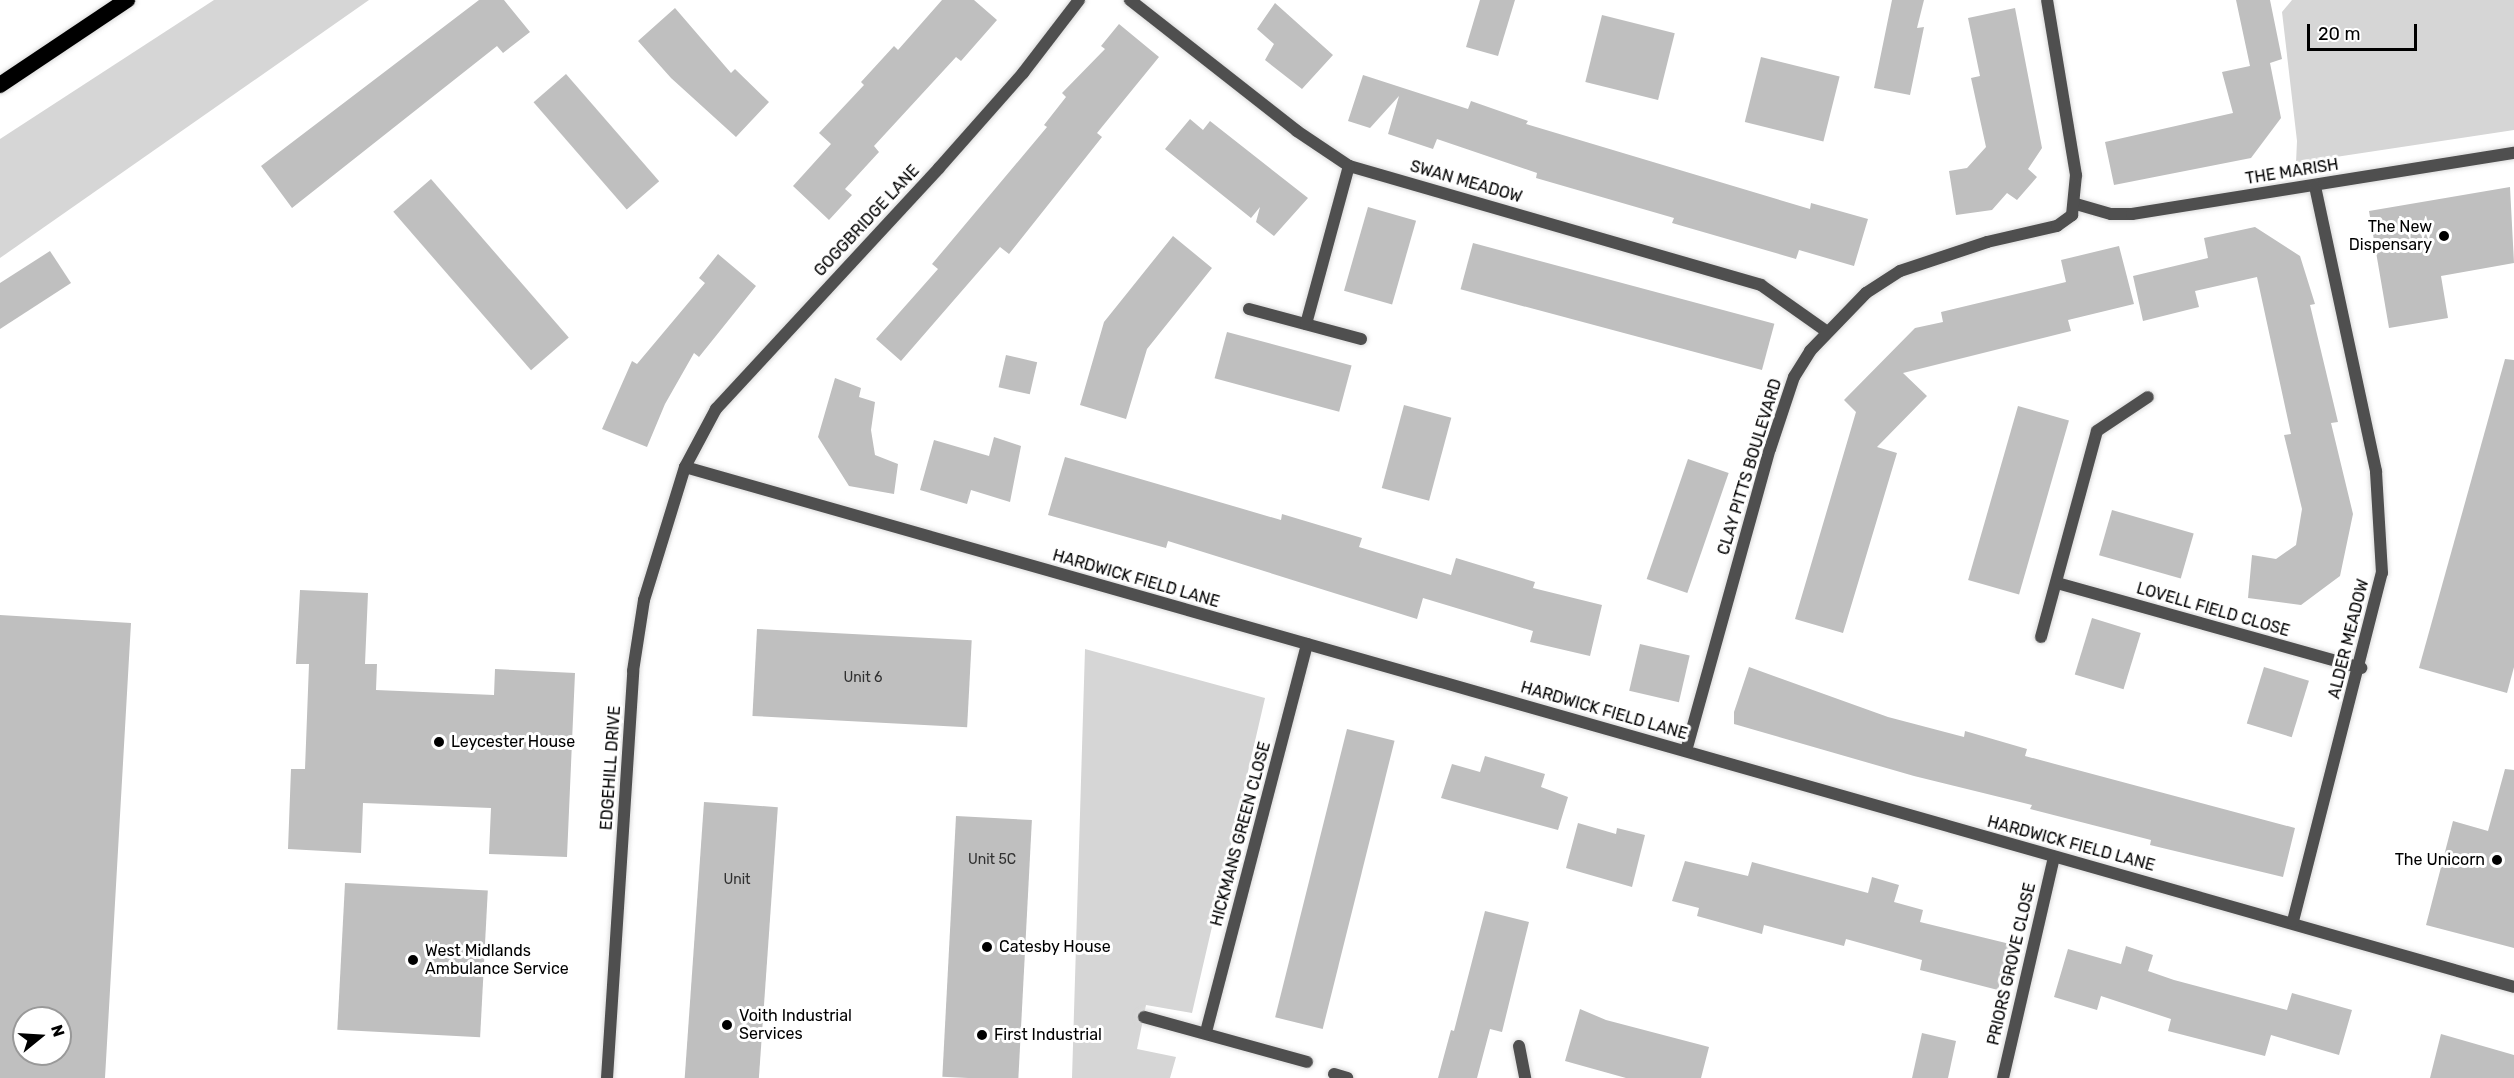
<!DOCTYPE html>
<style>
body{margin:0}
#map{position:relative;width:2514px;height:1078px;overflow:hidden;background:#fff;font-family:Rubik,sans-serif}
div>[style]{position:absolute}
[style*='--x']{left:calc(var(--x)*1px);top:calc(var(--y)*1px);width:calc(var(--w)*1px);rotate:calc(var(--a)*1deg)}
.green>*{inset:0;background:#d6d6d6}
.building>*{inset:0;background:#bfbfbf;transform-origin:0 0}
.roads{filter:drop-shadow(0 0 2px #dbdbdb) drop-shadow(0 0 2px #dbdbdb)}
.minor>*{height:12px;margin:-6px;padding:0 6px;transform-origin:6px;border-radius:6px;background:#4f4f4f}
.trunk>*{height:16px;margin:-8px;padding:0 8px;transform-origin:8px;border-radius:8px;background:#000}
.dots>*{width:16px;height:16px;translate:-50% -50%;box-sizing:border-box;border:3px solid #fff;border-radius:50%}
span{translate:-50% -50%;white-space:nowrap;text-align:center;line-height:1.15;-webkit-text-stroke:6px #fff;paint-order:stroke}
.number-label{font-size:14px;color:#303030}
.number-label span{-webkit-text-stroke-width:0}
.street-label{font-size:16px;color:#000}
.poi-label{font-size:16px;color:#000}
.right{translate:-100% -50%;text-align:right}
.left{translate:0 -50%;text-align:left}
.north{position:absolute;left:12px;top:1006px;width:60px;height:60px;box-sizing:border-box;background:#fff;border:2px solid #999;border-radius:50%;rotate:72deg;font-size:16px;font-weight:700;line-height:24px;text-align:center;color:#000}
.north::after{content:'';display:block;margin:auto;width:21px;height:27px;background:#000;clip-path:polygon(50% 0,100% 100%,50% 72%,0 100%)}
.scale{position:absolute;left:2307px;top:24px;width:110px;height:27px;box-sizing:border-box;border:3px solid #000;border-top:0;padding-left:8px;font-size:18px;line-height:21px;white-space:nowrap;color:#000;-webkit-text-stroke:4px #fff;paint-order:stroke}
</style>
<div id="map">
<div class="green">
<i style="clip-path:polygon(214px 0,369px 0,0 258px,0 139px)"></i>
<i style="clip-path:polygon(2292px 0,2514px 0,2514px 130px,2296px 163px,2297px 141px,2282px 12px)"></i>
<i style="clip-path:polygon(1085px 649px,1265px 698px,1192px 1013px,1146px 1005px,1137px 1049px,1176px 1057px,1170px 1078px,1072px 1078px)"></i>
</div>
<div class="building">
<i style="clip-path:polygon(479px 0,504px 0,530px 32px,503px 53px,497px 46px,292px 208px,261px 166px)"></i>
<i style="clip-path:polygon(942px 0,974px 0,997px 20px,961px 61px,956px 57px,874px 146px,879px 152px,845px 189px,852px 195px,829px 220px,793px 186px,831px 144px,819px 133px,864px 85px,861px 82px,894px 46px,898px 50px)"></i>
<i style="clip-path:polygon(1480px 0,1515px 0,1498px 56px,1466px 47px)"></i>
<i style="clip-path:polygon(1892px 0,1924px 0,1917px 28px,1924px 27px,1910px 95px,1874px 88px)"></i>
<i style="clip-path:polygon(2236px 0,2270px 0,2282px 59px,2270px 63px,2281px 118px,2251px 158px,2114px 185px,2105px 142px,2233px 113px,2222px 72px,2250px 66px)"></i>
<i style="clip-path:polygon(1275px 3px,1333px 55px,1302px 89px,1265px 60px,1274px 44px,1257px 29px)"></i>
<i style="clip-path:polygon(675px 8px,731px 73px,735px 69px,769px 102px,736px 137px,671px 78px,638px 41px)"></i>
<i style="clip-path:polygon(2015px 8px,2042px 148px,2028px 169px,2037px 177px,2017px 200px,2007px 193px,1992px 210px,1956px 215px,1949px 171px,1967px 168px,1986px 147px,1971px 78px,1980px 76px,1968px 18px)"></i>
<i style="left:1602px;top:15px;width:75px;height:69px;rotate:14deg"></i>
<i style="clip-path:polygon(1119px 24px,1159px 57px,1097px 133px,1102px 137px,1009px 254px,1000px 247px,901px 361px,876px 339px,938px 269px,932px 264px,1047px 127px,1044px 125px,1066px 97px,1062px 93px,1105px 49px,1101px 46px)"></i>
<i style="left:1761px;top:57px;width:81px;height:67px;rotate:14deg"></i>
<i style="left:566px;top:74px;width:142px;height:43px;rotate:49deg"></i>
<i style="clip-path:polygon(1363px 75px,1468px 109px,1471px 101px,1528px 121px,1526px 124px,1810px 209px,1811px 203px,1868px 219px,1854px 266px,1799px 250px,1796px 259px,1672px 223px,1674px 218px,1536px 178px,1537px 173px,1437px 139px,1433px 149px,1388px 134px,1399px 96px,1370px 128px,1348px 121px)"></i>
<i style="clip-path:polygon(1190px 119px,1203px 130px,1210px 121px,1308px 198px,1274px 236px,1256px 222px,1260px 207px,1251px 218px,1165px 149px)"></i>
<i style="left:431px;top:179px;width:210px;height:50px;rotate:49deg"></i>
<i style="clip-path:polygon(2510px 187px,2514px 263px,2441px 276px,2448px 318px,2389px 328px,2369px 211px)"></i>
<i style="left:1368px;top:207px;width:50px;height:87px;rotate:16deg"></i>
<i style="clip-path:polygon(2255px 227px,2300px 256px,2315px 304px,2310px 305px,2338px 422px,2331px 423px,2353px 514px,2340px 576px,2301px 605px,2248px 598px,2252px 555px,2276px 559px,2296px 545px,2302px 509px,2284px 435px,2291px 434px,2257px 277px,2195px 291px,2199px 307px,2143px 321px,2133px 276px,2208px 258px,2204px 238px)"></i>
<i style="clip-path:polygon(1173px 236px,1212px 268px,1147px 349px,1126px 419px,1080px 405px,1104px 322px)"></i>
<i style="left:1473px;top:243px;width:312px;height:48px;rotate:15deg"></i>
<i style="clip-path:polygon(2119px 246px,2134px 304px,2068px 320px,2071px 331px,1903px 373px,1927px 396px,1877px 447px,1897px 453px,1843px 633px,1795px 619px,1856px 412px,1844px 400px,1915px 328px,1943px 322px,1941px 312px,2066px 282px,2061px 260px)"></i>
<i style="clip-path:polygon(50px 251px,71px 283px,0 329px,0 283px)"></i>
<i style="clip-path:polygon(718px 254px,756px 286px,699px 357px,694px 353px,665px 404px,647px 447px,602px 429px,632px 361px,637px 364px,705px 283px,699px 278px)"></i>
<i style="left:1227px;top:332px;width:129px;height:48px;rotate:15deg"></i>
<i style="left:1006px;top:355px;width:32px;height:33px;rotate:13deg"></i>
<i style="clip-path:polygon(2505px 359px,2514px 360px,2514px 667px,2507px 693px,2419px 668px)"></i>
<i style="clip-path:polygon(835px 378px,861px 388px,859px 397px,875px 402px,871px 430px,875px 455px,898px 464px,894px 494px,849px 486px,818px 437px)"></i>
<i style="left:1404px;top:405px;width:49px;height:86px;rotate:15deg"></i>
<i style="left:2018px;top:406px;width:53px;height:181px;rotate:16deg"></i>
<i style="clip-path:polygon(994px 437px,1021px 446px,1010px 502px,971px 490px,967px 504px,920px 490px,934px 440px,989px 456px)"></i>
<i style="clip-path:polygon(1065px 457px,1281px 520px,1282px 514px,1362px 538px,1359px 547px,1451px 575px,1456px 558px,1535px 582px,1533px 588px,1602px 605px,1590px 656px,1530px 642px,1533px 631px,1423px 598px,1417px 619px,1168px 541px,1166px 548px,1048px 515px)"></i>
<i style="left:1688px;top:459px;width:43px;height:127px;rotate:19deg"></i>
<i style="left:2112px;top:510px;width:85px;height:47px;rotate:16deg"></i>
<i style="clip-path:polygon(300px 590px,368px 593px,365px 664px,377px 664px,376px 690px,494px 695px,495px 669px,575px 673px,567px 857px,489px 854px,491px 808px,363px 803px,361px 853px,288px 849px,291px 769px,305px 769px,309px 664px,296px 664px)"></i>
<i style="clip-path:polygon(evenodd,0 615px,131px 623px,105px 1078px,0 1078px,0 615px,24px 1018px,60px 1018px,60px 1054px,24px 1054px,24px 1018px)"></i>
<i style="left:2092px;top:618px;width:51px;height:59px;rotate:17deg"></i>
<i style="left:757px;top:629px;width:215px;height:87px;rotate:3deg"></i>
<i style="left:1640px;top:644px;width:51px;height:48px;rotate:13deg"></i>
<i style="clip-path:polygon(1749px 667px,1888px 717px,1964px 737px,1965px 731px,2027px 749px,2025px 756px,2295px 828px,2283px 877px,2150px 845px,2151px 840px,2030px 809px,2032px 805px,1914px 776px,1734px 724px,1734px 712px)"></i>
<i style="left:2264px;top:667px;width:47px;height:59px;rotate:17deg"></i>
<i style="left:1347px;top:729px;width:49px;height:297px;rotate:14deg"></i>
<i style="clip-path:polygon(1485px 756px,1545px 774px,1541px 787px,1568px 797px,1558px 830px,1441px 798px,1452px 764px,1480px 772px)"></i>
<i style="clip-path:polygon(2505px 769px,2514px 770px,2514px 948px,2426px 925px,2453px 821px,2488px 831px)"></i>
<i style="left:704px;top:802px;width:74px;height:277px;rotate:4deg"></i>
<i style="left:956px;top:816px;width:76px;height:261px;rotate:3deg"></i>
<i style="clip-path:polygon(1578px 823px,1616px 834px,1617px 828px,1645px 835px,1632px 887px,1566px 868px)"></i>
<i style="clip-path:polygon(1685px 861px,1748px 876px,1752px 862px,1868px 893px,1872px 877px,1899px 885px,1894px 902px,1923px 910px,1920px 922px,2010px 944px,1998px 990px,1920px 970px,1922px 960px,1846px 939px,1844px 946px,1764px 925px,1762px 934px,1697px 916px,1699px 908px,1672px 901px)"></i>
<i style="left:345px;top:883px;width:143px;height:147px;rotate:3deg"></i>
<i style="clip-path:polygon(1485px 911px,1529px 922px,1502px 1032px,1490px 1029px,1477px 1078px,1438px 1078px,1451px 1030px,1454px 1031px)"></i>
<i style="clip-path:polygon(2126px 946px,2153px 955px,2148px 971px,2174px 980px,2287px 1010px,2292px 993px,2352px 1010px,2339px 1055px,2271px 1035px,2265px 1056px,2168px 1031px,2171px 1019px,2101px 996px,2097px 1010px,2054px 997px,2068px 949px,2121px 964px)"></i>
<i style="clip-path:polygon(1580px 1009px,1606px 1020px,1709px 1047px,1701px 1078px,1626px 1078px,1565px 1061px)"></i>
<i style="clip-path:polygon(1922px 1033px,1956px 1041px,1948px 1078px,1912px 1078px)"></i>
<i style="clip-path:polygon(2441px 1034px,2514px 1055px,2514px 1078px,2430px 1078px)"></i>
</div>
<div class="roads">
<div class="minor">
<i style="--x:1130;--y:0;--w:212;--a:38.1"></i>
<i style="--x:1297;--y:131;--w:63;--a:33.9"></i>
<i style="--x:1349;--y:166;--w:429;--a:16.1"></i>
<i style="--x:1761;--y:285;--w:80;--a:35.3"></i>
<i style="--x:2076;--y:204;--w:36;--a:16"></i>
<i style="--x:2111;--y:214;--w:21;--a:0"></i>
<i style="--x:2132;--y:214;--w:387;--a:-9.1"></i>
<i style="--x:1249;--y:309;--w:116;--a:15"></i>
<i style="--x:1306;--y:324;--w:164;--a:-74.8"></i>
<i style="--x:685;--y:467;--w:1901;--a:15.87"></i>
<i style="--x:2057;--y:583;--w:316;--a:15.6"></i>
<i style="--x:2041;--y:637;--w:213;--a:-74.8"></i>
<i style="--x:2097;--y:431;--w:61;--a:-33.7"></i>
<i style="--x:1686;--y:751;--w:313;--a:-74.5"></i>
<i style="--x:1770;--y:449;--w:76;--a:-71.6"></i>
<i style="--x:1794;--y:377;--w:31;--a:-58"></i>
<i style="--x:1810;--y:351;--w:81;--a:-46"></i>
<i style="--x:1866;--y:293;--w:40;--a:-32.9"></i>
<i style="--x:1900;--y:271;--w:92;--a:-18.4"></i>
<i style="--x:1987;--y:242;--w:72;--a:-12.9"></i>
<i style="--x:2057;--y:226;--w:19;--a:-36"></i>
<i style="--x:2072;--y:215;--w:40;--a:-84.3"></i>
<i style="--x:2076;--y:175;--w:177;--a:-99.4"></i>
<i style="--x:2293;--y:921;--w:359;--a:-75.7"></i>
<i style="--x:2382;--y:573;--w:102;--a:-93.4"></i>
<i style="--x:2376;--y:471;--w:291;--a:-102.1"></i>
<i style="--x:1144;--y:1017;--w:169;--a:15.4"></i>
<i style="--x:1206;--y:1032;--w:401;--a:-75.4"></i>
<i style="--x:1519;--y:1046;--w:33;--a:79"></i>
<i style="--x:1334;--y:1074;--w:14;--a:17"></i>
<i style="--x:607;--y:1078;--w:408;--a:-86.3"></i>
<i style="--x:633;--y:671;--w:72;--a:-81.2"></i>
<i style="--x:644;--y:600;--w:139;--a:-72.9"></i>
<i style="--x:685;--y:467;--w:66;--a:-61.9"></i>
<i style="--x:716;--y:409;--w:328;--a:-47.2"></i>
<i style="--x:939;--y:168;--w:127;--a:-48.5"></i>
<i style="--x:1023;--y:73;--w:92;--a:-52.5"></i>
<i style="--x:2003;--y:1078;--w:227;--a:-77"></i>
</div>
<div class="trunk">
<i style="--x:0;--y:85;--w:153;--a:-33.8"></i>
</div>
</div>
<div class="dots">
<i style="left:2444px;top:236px;background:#000"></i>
<i style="left:439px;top:742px;background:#000"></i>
<i style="left:2497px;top:860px;background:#000"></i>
<i style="left:987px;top:947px;background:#000"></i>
<i style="left:413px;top:960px;background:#000"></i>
<i style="left:727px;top:1025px;background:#000"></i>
<i style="left:982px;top:1035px;background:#000"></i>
</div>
<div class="number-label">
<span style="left:863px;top:678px">Unit 6</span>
<span style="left:992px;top:860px">Unit 5C</span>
<span style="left:737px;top:880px">Unit</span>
</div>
<div class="street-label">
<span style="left:2292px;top:172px;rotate:-9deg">THE MARISH</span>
<span style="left:1466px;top:182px;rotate:16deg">SWAN MEADOW</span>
<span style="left:867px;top:221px;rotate:-47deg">GOGGBRIDGE LANE</span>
<span style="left:1750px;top:467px;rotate:-73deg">CLAY PITTS BOULEVARD</span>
<span style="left:1136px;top:579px;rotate:16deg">HARDWICK FIELD LANE</span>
<span style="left:2213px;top:610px;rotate:16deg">LOVELL FIELD CLOSE</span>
<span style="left:2349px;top:639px;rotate:-76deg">ALDER MEADOW</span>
<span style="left:1604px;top:711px;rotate:16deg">HARDWICK FIELD LANE</span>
<span style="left:611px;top:768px;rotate:-86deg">EDGEHILL DRIVE</span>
<span style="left:1241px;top:834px;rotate:-75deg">HICKMANS GREEN CLOSE</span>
<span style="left:2071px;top:844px;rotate:15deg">HARDWICK FIELD LANE</span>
<span style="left:2012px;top:964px;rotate:-77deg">PRIORS GROVE CLOSE</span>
</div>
<div class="poi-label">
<span class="right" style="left:2432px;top:236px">The New<br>Dispensary</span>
<span class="left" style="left:451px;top:742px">Leycester House</span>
<span class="right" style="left:2485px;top:860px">The Unicorn</span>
<span class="left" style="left:999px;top:947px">Catesby House</span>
<span class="left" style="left:425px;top:960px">West Midlands<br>Ambulance Service</span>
<span class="left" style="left:739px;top:1025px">Voith Industrial<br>Services</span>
<span class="left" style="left:994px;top:1035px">First Industrial</span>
</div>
<div class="north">N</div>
<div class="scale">20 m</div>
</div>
